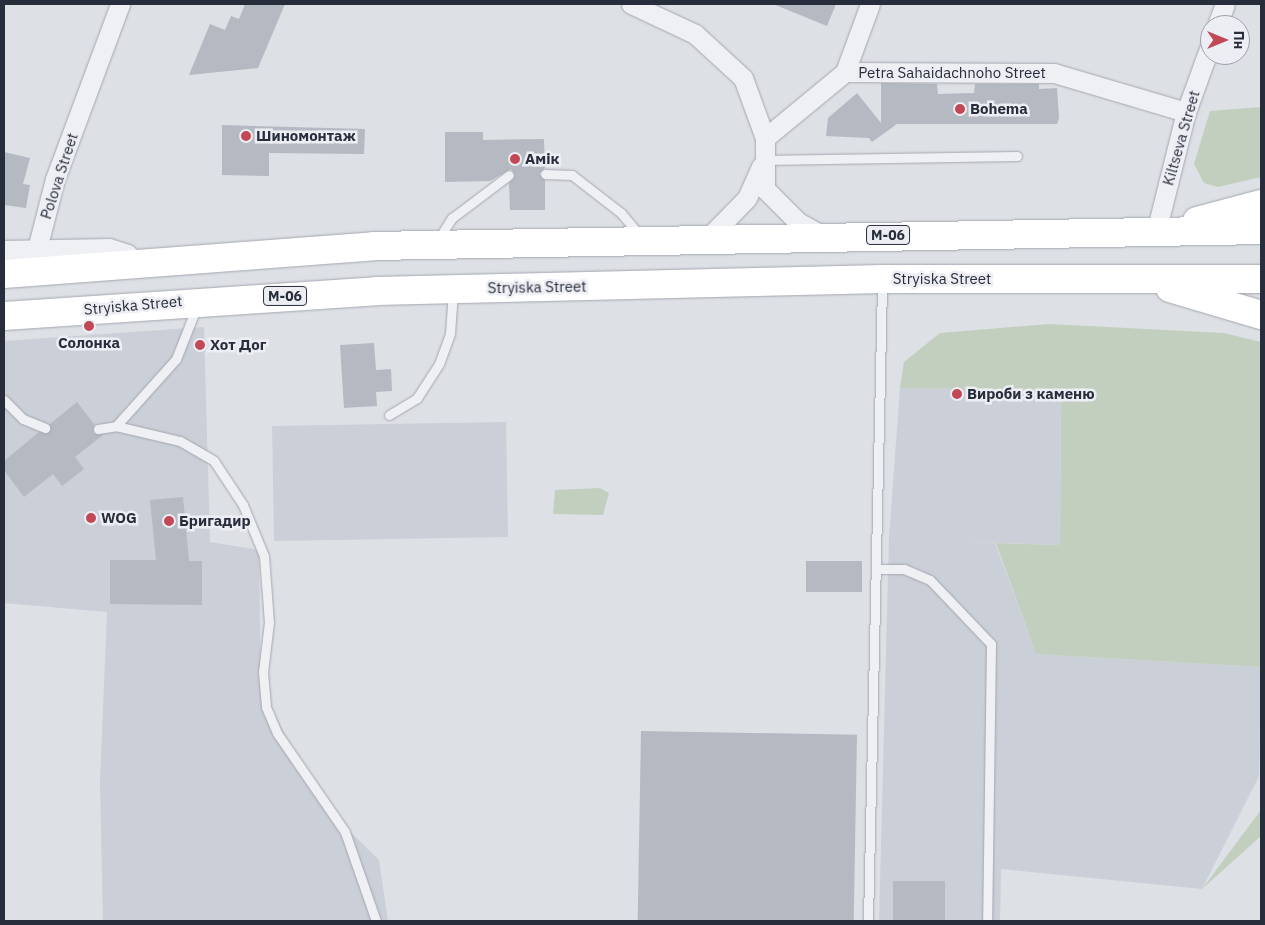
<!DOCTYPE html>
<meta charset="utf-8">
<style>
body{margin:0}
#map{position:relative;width:1265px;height:925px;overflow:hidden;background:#dde0e5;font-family:"IBM Plex Sans",sans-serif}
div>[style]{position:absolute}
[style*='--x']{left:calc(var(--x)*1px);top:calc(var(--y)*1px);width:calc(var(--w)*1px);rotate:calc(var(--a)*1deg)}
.built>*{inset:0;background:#cbcfd7;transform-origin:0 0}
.green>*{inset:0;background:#c2cfbe}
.building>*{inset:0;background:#b4b9c2;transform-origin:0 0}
.roads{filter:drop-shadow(0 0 1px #a3a7af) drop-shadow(0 0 1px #a3a7af)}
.lane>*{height:9px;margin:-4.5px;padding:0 4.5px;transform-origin:4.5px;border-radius:4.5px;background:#eff0f4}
.street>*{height:19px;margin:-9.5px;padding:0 9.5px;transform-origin:9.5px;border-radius:9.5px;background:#eff0f4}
.highway>*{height:28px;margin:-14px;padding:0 14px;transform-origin:14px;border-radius:14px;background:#fff}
.dots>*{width:14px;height:14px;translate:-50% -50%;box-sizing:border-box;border:2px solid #eceef3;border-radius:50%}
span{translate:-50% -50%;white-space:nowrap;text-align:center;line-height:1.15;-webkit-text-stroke:5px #eceef3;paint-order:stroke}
.shield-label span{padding:1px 4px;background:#eceef3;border:1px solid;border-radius:4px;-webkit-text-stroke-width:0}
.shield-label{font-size:14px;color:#272d3b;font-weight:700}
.street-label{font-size:15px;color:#272d3b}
.poi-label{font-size:15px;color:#272d3b;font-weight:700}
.left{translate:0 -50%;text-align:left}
.frame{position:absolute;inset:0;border:5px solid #272d3b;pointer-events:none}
.north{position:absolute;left:1200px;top:15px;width:50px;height:50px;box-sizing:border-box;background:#eceef3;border:1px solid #9da1a9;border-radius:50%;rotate:90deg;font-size:14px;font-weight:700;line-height:20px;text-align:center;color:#272d3b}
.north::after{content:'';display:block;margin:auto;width:18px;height:22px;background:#c34855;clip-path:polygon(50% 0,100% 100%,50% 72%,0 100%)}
</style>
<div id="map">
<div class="built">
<i style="clip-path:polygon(204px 327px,210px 542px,259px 550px,261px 688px,319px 801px,379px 860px,388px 921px,103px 921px,100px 782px,107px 612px,4px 603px,4px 341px)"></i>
<i style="clip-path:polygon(900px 388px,1061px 390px,1060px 545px,951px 541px,995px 543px,1036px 654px,1261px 667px,1259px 776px,1202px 889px,1001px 869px,1000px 921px,879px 921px,889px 537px)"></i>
<i style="left:506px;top:422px;width:115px;height:234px;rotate:89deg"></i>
</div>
<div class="green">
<i style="clip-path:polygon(1261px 107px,1261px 177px,1218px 187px,1204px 183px,1194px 164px,1210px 111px)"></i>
<i style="clip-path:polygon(1049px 324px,1224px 333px,1261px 342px,1261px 667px,1036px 654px,996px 543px,1060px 545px,1061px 390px,900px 388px,904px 362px,940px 333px)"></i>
<i style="clip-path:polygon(600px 488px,609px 493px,603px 515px,553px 514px,555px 490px)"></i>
<i style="clip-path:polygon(1261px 810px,1261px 836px,1202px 889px)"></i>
</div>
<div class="building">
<i style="clip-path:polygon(245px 4px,285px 4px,258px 68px,189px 75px,210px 24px,225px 30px,231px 16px,239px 19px)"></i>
<i style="clip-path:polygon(773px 4px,836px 4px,827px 26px)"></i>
<i style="clip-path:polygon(881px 83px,937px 84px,938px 94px,974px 93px,975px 84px,1039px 84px,1039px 89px,1057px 88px,1059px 118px,1057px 124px,897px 124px,872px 142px,869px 138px,826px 136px,828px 118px,857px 93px,881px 123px)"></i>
<i style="clip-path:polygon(222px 125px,365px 129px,364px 154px,269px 153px,269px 176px,222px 175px)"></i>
<i style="clip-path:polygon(445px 132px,483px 132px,483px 140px,544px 139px,545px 168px,539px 174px,545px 180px,545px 210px,510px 210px,509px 183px,515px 175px,511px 169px,490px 181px,445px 182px)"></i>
<i style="clip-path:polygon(4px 152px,30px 158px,23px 184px,30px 185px,26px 208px,4px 205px)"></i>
<i style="clip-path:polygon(374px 343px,376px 370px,391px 369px,392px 391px,376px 392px,377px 406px,344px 408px,340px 345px)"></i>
<i style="clip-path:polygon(77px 402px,94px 424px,93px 433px,103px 435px,75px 457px,84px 469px,62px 486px,53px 474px,24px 497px,4px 470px,4px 461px,39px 432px,49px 433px,50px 424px)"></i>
<i style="clip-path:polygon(183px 497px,189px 561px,202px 561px,202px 605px,110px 604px,110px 560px,156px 560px,150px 500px)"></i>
<i style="left:806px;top:561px;width:56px;height:31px"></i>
<i style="left:641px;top:731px;width:216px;height:190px;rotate:1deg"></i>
<i style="left:893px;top:881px;width:52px;height:40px"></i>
</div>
<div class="roads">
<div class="lane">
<i style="--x:763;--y:160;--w:254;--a:-0.9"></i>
<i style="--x:545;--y:174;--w:27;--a:2"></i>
<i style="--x:572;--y:175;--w:62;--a:37.8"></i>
<i style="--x:621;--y:213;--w:30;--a:50"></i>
<i style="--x:438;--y:240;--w:26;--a:-58"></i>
<i style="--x:452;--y:218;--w:71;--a:-37"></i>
<i style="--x:4;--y:400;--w:27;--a:45"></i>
<i style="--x:23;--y:419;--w:24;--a:22"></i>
<i style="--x:389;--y:415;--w:33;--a:-31"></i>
<i style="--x:417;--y:398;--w:40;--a:-57.1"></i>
<i style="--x:439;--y:364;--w:33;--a:-70"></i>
<i style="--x:450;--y:333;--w:41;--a:-85.8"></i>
<i style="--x:116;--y:426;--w:90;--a:-48.2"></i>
<i style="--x:176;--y:359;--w:57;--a:-68.4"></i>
<i style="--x:98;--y:429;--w:18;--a:-9"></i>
<i style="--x:116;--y:426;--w:66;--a:13.2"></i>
<i style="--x:180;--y:441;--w:39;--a:30"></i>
<i style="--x:214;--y:461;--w:53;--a:56.6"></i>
<i style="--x:243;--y:505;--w:55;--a:67.6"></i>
<i style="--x:264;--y:556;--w:66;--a:85.7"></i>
<i style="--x:269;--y:622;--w:50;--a:96.8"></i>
<i style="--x:263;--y:672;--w:35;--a:85"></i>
<i style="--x:266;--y:707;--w:28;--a:67"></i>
<i style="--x:277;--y:733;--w:120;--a:55.5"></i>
<i style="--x:345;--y:832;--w:94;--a:70.8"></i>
<i style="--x:876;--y:569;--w:28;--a:0"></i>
<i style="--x:904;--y:569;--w:28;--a:23"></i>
<i style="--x:930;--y:580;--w:88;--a:46.4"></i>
<i style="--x:991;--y:644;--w:277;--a:90.8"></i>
<i style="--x:868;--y:921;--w:639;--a:-88.74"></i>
</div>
<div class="street">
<i style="--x:631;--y:4;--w:71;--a:25.1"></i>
<i style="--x:695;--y:34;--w:65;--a:42.5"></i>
<i style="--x:743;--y:78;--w:64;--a:69.9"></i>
<i style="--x:765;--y:138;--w:51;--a:90"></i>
<i style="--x:765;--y:189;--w:47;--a:45"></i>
<i style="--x:798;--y:222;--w:29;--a:29"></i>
<i style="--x:1217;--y:25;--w:22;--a:-69"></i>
<i style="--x:845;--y:72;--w:72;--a:-69.8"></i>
<i style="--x:765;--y:138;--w:104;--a:-39.5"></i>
<i style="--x:845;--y:72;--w:209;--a:0.3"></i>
<i style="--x:1054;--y:73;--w:138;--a:16.5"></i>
<i style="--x:1156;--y:232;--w:124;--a:-76"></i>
<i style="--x:1186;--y:112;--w:70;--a:-70"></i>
<i style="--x:709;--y:237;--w:54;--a:-45.7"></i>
<i style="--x:747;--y:198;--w:35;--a:-66"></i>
<i style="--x:37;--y:249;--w:72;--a:-75.6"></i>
<i style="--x:55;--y:179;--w:187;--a:-69.6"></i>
<i style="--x:4;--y:250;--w:105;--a:-1.1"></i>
<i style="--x:109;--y:248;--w:19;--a:18"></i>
<i style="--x:127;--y:254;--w:16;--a:40"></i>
</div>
<div class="highway">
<i style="--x:1197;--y:221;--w:66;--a:-14.9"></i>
<i style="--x:4;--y:274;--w:371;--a:-4.3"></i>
<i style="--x:374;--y:246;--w:887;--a:-1.03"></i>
<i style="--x:1170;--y:288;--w:95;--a:16.5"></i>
<i style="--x:4;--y:316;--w:373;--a:-3.8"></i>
<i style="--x:376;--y:291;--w:507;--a:-1.36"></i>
<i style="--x:883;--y:279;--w:378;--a:0"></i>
</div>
</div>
<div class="dots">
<i style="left:960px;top:109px;background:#c34855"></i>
<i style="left:246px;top:136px;background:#c34855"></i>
<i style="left:515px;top:159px;background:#c34855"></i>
<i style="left:89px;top:326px;background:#c34855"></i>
<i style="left:200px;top:345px;background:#c34855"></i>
<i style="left:957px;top:394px;background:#c34855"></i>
<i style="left:91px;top:518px;background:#c34855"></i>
<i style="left:169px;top:521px;background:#c34855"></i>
</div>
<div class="shield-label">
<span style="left:888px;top:235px">М-06</span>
<span style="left:285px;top:296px">М-06</span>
</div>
<div class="street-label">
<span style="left:952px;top:73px">Petra Sahaidachnoho Street</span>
<span style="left:1181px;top:138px;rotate:-74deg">Kiltseva Street</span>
<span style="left:59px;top:176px;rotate:-72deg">Polova Street</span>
<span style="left:942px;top:279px">Stryiska Street</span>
<span style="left:537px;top:287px;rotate:-1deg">Stryiska Street</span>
<span style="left:133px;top:305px;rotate:-5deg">Stryiska Street</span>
</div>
<div class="poi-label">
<span class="left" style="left:970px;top:109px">Bohema</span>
<span class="left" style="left:256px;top:136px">Шиномонтаж</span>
<span class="left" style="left:525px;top:159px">Амік</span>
<span style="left:89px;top:343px">Солонка</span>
<span class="left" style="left:210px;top:345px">Хот Дог</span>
<span class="left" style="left:967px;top:394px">Вироби з каменю</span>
<span class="left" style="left:101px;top:518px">WOG</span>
<span class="left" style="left:179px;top:521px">Бригадир</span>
</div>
<div class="frame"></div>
<div class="north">Пн</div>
</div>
